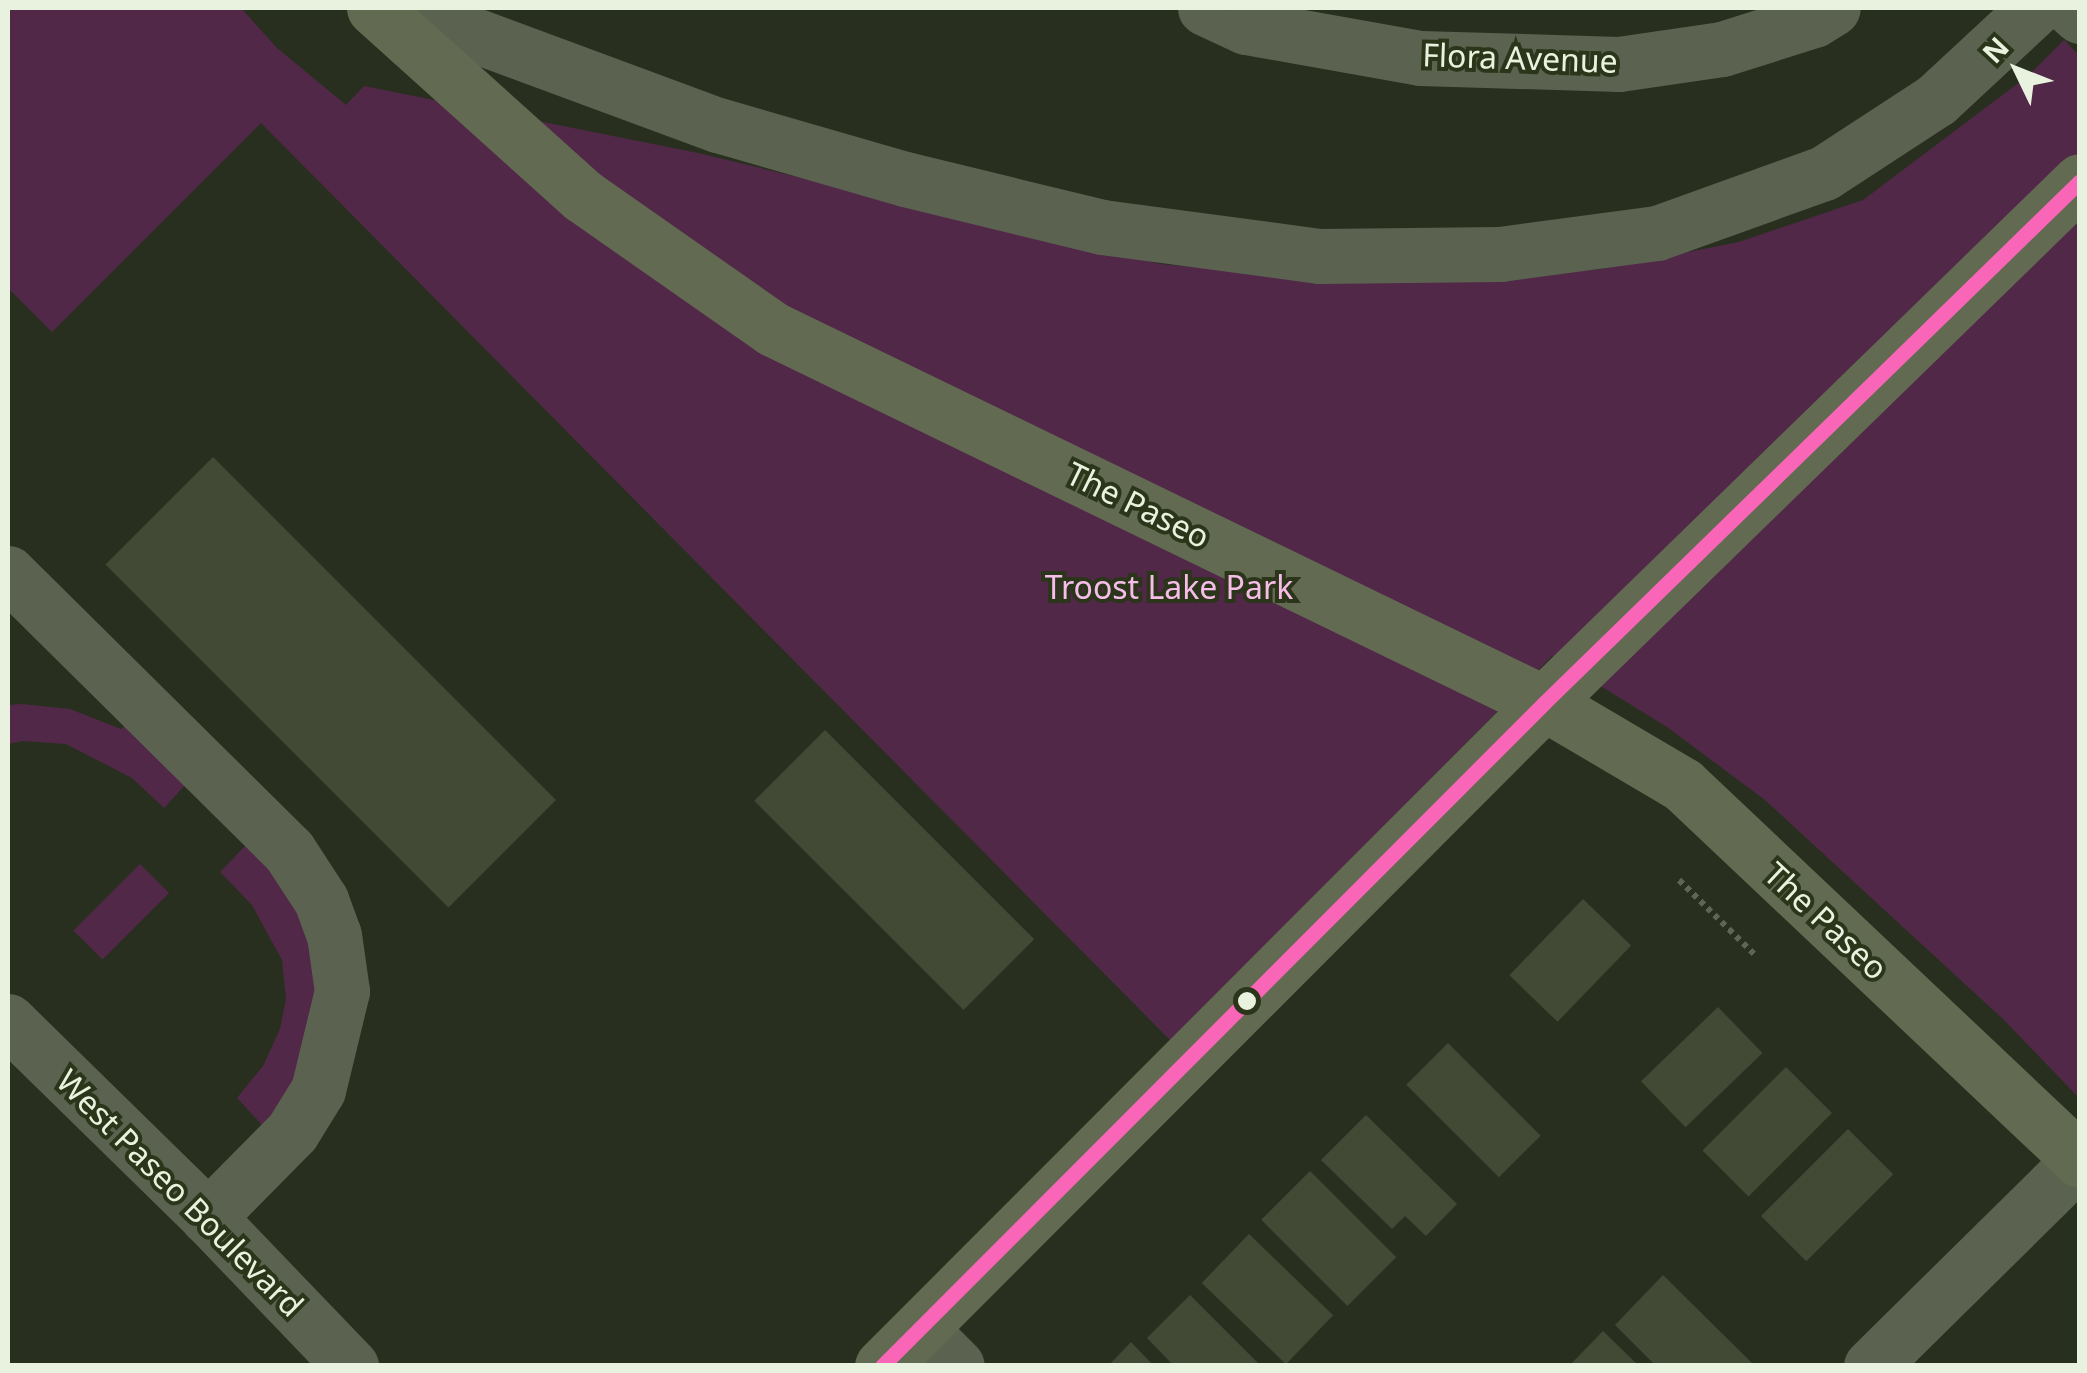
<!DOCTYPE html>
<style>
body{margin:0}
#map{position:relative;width:2087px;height:1373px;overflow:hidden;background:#292f1f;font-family:"Noto Sans",sans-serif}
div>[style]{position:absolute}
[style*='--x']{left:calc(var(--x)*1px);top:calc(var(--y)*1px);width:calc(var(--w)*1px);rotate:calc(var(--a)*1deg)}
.green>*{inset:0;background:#512848;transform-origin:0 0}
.building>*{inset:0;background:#424935;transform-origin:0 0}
.path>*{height:6px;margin-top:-3px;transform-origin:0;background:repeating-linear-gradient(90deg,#5f6556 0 5px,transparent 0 10px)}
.minor>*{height:55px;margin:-27.5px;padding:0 27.5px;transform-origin:27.5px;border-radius:27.5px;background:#5b6250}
.major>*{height:55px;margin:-27.5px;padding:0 27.5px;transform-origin:27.5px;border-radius:27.5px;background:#626a52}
.bus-1>*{height:15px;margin:-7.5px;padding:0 7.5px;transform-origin:7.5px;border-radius:7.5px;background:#fa66b7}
.dots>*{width:28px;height:28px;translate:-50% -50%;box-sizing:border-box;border:5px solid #2b3519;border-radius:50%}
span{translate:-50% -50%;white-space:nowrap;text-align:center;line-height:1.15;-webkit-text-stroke:8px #2b3519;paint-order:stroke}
.street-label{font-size:32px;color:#e9f1df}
.park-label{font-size:32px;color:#f5bde8}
.frame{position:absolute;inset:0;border:10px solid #e9f1df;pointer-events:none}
.north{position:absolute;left:1967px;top:20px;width:100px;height:100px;-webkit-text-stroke:8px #2b3519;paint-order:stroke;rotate:313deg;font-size:28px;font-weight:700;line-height:40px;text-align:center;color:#e9f1df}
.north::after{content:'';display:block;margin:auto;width:35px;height:45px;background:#e9f1df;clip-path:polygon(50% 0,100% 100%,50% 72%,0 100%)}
</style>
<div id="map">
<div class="green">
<i style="clip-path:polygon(8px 8px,241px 8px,277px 48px,346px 105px,364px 86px,698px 153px,1160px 264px,1328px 279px,1464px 282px,1601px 269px,1739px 242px,1863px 200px,2029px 75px,2064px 40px,2080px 56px,2079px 1098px,2004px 1020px,1765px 800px,1667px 727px,1552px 656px,1171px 1041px,261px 123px,52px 332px,8px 288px)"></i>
<i style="clip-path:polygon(22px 704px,70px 709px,121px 729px,127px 723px,187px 783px,164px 808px,132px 778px,66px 744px,23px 741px,8px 744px,8px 705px)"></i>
<i style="clip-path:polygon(248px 843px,283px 880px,322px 967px,307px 1064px,263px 1126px,237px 1098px,263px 1066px,280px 1029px,286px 999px,282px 960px,252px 905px,220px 872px)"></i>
<i style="left:140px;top:864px;width:41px;height:94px;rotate:45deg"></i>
</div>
<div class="building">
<i style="left:213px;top:457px;width:485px;height:152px;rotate:45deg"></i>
<i style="left:825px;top:730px;width:296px;height:100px;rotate:45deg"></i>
<i style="left:1583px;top:899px;width:67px;height:106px;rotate:44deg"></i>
<i style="left:1718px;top:1007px;width:64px;height:107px;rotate:46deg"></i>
<i style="left:1448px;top:1043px;width:131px;height:59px;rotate:45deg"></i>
<i style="left:1786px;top:1067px;width:65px;height:118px;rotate:45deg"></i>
<i style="clip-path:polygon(1366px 1115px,1457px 1204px,1426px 1236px,1405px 1216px,1392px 1229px,1321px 1160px)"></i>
<i style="left:1848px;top:1129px;width:64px;height:123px;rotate:45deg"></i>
<i style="left:1310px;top:1171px;width:122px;height:69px;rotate:45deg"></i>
<i style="left:1249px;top:1234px;width:117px;height:68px;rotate:44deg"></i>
<i style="clip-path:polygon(1663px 1275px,1755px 1366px,1656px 1366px,1615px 1325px)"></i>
<i style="clip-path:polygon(1190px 1295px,1261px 1366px,1174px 1366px,1147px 1338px)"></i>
<i style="clip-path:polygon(1603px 1331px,1639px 1366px,1569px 1366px)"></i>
<i style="clip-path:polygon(1131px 1342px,1154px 1366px,1108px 1366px)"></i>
</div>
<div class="path">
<i style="--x:1679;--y:880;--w:107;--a:44.6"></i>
</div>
<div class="minor">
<i style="--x:401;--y:8;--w:338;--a:20.3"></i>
<i style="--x:718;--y:125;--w:195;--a:16.1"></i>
<i style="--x:905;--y:179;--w:203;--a:13.7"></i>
<i style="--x:1102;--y:227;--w:219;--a:7.6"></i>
<i style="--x:1319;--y:256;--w:181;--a:-0.6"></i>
<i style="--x:1500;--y:254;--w:158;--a:-7.6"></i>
<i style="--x:1657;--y:233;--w:177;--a:-19.8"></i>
<i style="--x:1824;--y:173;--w:134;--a:-33.1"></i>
<i style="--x:1936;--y:100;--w:135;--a:-42.9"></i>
<i style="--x:1205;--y:8;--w:45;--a:24.9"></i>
<i style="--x:1246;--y:27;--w:177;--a:10.1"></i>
<i style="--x:1420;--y:58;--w:199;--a:1.7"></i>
<i style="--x:1619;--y:64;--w:104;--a:-8.3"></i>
<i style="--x:1722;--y:49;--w:96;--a:-17.5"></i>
<i style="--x:1814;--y:20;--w:22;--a:-32"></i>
<i style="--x:2071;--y:8;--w:12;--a:42"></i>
<i style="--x:8;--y:573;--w:395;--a:44.7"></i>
<i style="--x:289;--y:851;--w:59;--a:56.9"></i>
<i style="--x:321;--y:900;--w:37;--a:70"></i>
<i style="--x:334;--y:935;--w:57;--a:81.9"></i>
<i style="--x:342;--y:991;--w:102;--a:103.6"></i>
<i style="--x:318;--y:1090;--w:49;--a:121.8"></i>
<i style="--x:292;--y:1132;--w:120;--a:134.7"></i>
<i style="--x:8;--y:1021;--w:280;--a:44.4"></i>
<i style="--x:208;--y:1217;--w:207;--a:46.2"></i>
<i style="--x:920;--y:1329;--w:52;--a:45"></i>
<i style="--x:1871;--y:1366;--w:293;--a:-44.6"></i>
</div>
<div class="major">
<i style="--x:374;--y:8;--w:281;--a:42"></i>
<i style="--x:583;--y:196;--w:232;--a:35"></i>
<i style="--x:773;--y:329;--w:857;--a:25.88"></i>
<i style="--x:1544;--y:703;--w:161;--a:30.5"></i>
<i style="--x:1683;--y:785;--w:546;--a:43.37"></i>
<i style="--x:882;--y:1366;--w:937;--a:-45.04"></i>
<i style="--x:1544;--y:703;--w:748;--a:-44.24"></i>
</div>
<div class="bus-1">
<i style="--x:882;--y:1366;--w:937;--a:-45.04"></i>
<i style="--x:1544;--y:703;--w:748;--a:-44.24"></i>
</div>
<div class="dots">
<i style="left:1247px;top:1001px;background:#e9f1df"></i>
</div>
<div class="street-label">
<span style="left:1520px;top:58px;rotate:2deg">Flora Avenue</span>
<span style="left:1138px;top:505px;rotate:26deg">The Paseo</span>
<span style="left:1826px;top:921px;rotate:43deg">The Paseo</span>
<span style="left:180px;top:1193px;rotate:45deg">West Paseo Boulevard</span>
</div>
<div class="park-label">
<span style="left:1169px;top:587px">Troost Lake Park</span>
</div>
<div class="frame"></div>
<div class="north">N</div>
</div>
